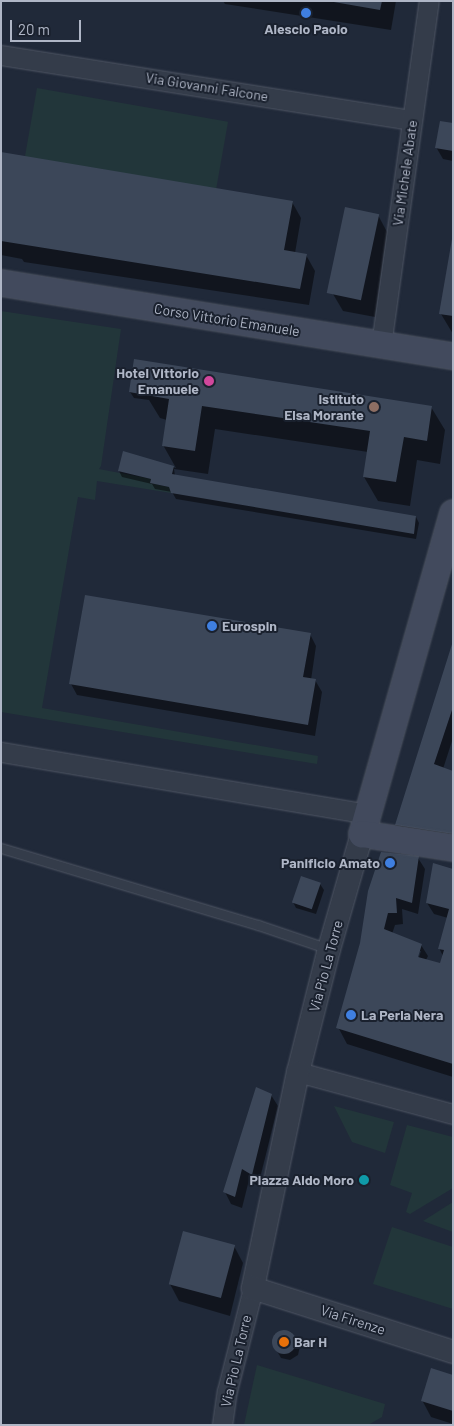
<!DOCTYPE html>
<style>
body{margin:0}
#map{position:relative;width:454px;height:1426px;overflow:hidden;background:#202939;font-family:Barlow,sans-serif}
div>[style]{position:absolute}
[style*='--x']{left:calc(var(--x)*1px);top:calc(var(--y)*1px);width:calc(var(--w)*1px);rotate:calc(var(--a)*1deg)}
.green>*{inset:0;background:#22363a;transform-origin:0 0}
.shadow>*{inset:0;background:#0007}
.building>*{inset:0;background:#3c4759;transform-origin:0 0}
.round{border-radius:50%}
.roads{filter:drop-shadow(0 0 1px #4f5664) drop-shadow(0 0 1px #4f5664)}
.service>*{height:9px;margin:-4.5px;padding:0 4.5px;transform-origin:4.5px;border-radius:4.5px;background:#343c4a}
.minor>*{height:19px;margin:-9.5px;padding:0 9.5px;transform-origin:9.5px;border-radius:9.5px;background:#343c4a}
.tertiary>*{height:22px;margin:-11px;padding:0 11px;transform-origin:11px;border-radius:11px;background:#343c4a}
.secondary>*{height:26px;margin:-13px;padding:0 13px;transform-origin:13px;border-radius:13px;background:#424a5d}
.dots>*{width:14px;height:14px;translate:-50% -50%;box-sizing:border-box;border:2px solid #1a212e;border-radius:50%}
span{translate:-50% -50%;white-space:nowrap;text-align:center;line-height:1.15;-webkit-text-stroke:4px #1a212e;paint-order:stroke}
.poi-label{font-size:14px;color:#afb6c6;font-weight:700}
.right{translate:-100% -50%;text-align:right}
.left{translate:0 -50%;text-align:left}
.street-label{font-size:14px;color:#afb6c6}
.frame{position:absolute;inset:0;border:2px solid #afb6c6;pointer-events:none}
.scale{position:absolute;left:10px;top:20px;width:71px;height:22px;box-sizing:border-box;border:2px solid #afb6c6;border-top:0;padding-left:6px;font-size:15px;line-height:18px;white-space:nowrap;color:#afb6c6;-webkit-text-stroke:4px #1a212e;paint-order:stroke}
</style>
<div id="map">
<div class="green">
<i style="left:37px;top:88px;width:194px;height:70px;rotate:10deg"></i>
<i style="clip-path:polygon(1px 311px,121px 329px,101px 466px,99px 469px,151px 479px,150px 483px,169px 487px,171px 493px,97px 481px,95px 500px,78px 497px,42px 708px,318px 756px,317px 764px,1px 712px)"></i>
<i style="clip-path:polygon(334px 1106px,394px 1122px,385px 1153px,352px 1142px)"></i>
<i style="clip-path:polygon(407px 1125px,453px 1137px,453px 1188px,410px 1214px,406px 1212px,412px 1193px,390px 1185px)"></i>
<i style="clip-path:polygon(453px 1202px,453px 1232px,423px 1221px)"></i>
<i style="clip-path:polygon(392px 1227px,453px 1247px,453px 1309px,373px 1284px)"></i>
<i style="clip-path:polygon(257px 1365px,385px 1404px,382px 1417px,368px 1425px,244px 1425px)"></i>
</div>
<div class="shadow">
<i style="clip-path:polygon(223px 1px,396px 1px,391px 30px,225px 4px)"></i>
<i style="clip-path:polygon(453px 125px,453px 161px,443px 159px,436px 147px)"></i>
<i style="clip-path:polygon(1px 154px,292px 202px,301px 218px,295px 253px,306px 255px,315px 271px,309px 305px,24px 262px,22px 259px,1px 255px)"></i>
<i style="clip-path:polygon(378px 215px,387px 232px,375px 317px,343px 311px,333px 294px)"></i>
<i style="clip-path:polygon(453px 240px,453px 334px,441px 314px)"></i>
<i style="clip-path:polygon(130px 392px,431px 407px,445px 430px,440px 464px,417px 460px,410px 506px,378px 501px,364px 477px,368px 452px,215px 429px,208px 474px,174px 469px,175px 476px,416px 517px,419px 523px,416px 539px,176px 499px,172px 492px,155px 489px,152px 484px,122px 477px,119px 471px,124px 453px,176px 468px,163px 445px,167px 420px,160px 418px,149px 400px,134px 398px)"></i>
<i style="clip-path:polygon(310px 634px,316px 646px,311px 680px,315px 680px,322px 692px,315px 736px,77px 695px,71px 684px)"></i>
<i style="clip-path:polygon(453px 644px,453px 738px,443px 769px,453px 773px,453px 844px,403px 836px,396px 825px)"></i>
<i style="clip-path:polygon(evenodd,418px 858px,425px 869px,418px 914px,402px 909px,403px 924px,395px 925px,392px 934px,421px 945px,428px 956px,426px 960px,441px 964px,443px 956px,439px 948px,448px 918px,434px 914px,427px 903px,453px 870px,453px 1077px,347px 1044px,338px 1027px,361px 943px,418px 858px,418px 951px,421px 951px,417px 963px,418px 951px)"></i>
<i style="clip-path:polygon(320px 884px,324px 890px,316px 914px,296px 908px,293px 902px)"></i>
<i style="clip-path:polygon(271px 1095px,278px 1106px,258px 1186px,249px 1180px,242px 1208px,231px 1204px,225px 1192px)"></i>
<i style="clip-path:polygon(234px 1246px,243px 1263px,230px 1316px,179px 1301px,170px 1284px)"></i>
<i style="clip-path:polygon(282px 1330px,291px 1332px,300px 1346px,298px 1355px,290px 1360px,281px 1358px,273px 1344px,274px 1335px)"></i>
<i style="clip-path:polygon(453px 1376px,453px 1424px,431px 1417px,422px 1400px)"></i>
</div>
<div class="building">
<i style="clip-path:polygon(328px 1px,382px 1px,380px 10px)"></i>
<i style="clip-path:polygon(440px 121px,453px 123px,453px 151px,435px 148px)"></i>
<i style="clip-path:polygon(1px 152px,293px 201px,284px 250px,307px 254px,300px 289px,1px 241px)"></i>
<i style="left:345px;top:207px;width:35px;height:88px;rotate:12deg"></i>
<i style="clip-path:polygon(452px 239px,453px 239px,453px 316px,439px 314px)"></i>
<i style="clip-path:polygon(134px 359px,432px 406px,427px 441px,404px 437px,396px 482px,363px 477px,370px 431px,202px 406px,195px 451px,162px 446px,169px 399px,129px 392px)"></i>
<i style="clip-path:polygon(123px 451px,174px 466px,172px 474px,416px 516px,414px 534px,171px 493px,169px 487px,150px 483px,151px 479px,118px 471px)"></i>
<i style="clip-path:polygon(85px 595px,311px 633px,303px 677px,316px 679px,308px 725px,69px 684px)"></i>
<i style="clip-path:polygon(453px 641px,453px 707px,434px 764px,453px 771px,453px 834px,395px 825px)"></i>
<i style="clip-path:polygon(381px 852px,419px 856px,412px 903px,396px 898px,397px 913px,388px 913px,384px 929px,422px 944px,418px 957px,440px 963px,444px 950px,438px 949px,449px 909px,426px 903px,433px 863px,453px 869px,453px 1064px,336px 1028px,360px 943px,368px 891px)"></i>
<i style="left:301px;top:876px;width:21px;height:28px;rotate:19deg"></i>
<i style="clip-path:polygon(256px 1087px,272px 1094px,252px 1175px,242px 1169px,235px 1197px,223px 1192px)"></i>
<i style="left:183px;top:1231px;width:54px;height:55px;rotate:15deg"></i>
<i class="round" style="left:272px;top:1330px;width:24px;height:24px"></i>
<i style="clip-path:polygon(431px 1368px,453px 1375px,453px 1411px,421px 1401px)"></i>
</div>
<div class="roads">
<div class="service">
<i style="--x:1;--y:848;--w:268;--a:16.7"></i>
<i style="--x:258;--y:925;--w:75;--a:18.7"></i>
</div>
<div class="minor">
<i style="--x:1;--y:55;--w:416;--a:9"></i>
<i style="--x:381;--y:345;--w:347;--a:-82.1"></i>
<i style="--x:1;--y:752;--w:371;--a:9.6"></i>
<i style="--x:298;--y:1072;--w:161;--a:15.2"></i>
<i style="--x:222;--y:1425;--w:34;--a:-82"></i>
<i style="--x:227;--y:1391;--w:106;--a:-75.8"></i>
</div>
<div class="tertiary">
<i style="--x:362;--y:834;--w:120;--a:106"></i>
<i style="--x:329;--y:949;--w:127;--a:104.1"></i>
<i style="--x:298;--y:1072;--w:221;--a:101.8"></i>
<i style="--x:253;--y:1288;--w:210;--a:17.7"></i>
</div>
<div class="secondary">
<i style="--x:1;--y:283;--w:458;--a:9.2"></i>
<i style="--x:453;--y:513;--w:334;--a:105.8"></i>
<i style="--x:362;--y:834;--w:92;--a:8.7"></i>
</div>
</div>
<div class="dots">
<i style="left:306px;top:13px;background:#3f7fe0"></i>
<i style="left:209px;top:381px;background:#d1479c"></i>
<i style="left:374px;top:407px;background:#8d6e63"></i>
<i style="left:212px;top:626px;background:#3f7fe0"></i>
<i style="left:390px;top:863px;background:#3f7fe0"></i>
<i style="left:351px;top:1015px;background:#3f7fe0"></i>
<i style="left:364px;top:1180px;background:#0f9aa8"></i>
<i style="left:284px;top:1342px;background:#e8710a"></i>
</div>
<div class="poi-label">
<span style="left:306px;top:29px">Alescio Paolo</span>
<span class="right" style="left:199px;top:381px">Hotel Vittorio<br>Emanuele</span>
<span class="right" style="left:364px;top:407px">Istituto<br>Elsa Morante</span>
<span class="left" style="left:222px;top:626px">Eurospin</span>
<span class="right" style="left:380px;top:863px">Panificio Amato</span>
<span class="left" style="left:361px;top:1015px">La Perla Nera</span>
<span class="right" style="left:354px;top:1180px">Piazza Aldo Moro</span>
<span class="left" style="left:294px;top:1342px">Bar H</span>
</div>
<div class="street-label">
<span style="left:207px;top:87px;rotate:9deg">Via Giovanni Falcone</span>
<span style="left:405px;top:173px;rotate:-82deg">Via Michele Abate</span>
<span style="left:227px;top:320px;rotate:9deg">Corso Vittorio Emanuele</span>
<span style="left:326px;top:966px;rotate:-75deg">Via Pio La Torre</span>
<span style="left:353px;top:1320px;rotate:18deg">Via Firenze</span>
<span style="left:236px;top:1361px;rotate:-77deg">Via Pio La Torre</span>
</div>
<div class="frame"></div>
<div class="scale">20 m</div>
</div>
